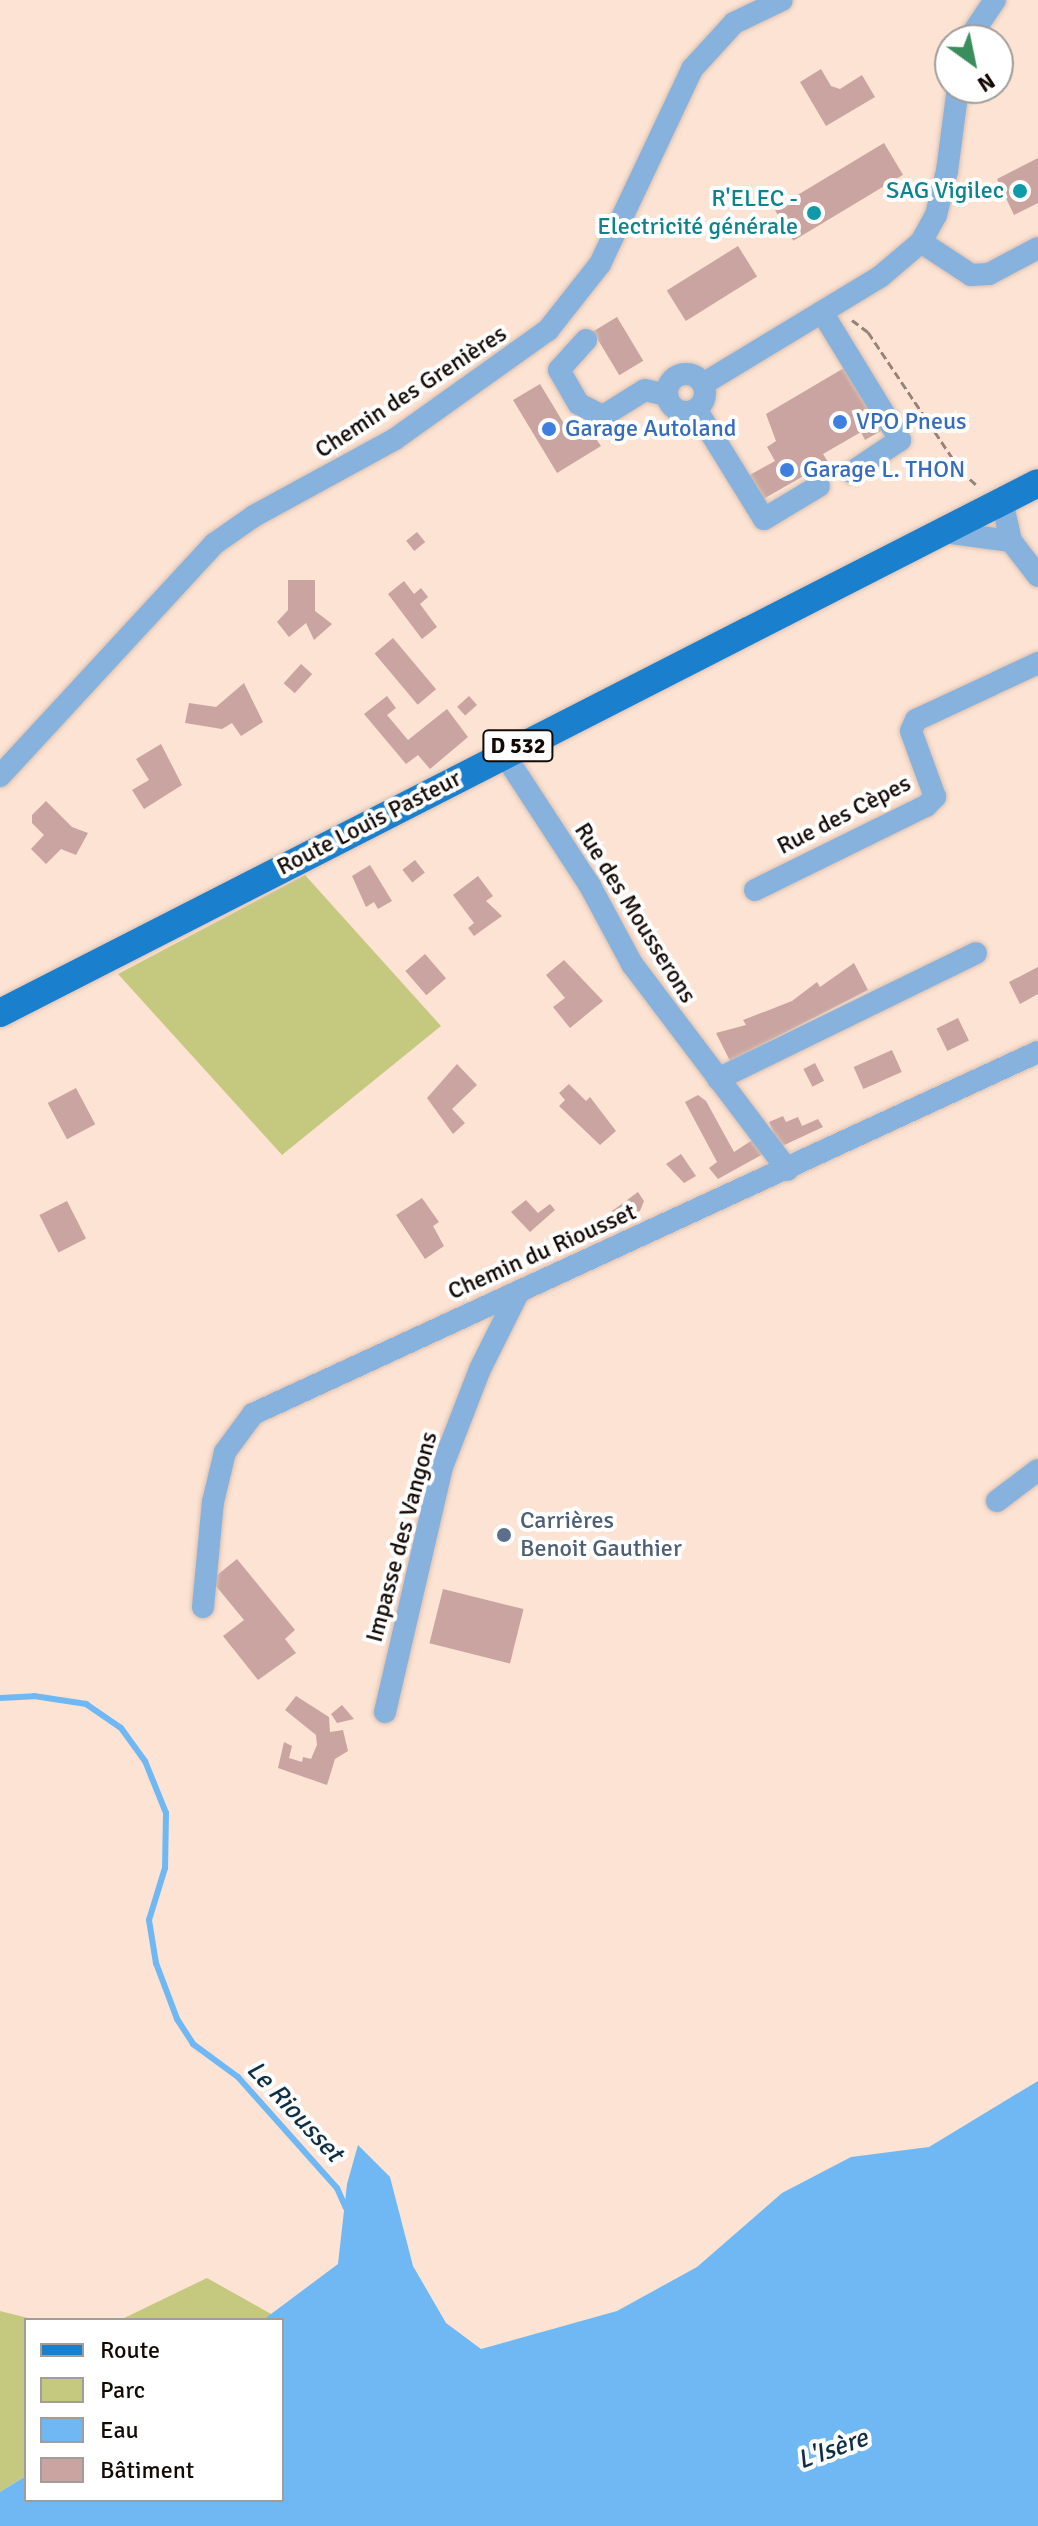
<!DOCTYPE html>
<meta charset="utf-8">
<style>
body{margin:0}
#map{position:relative;width:1038px;height:2526px;overflow:hidden;background:#fde3d3;font-family:Signika,sans-serif}
div>[style]{position:absolute}
[style*='--x']{left:calc(var(--x)*1px);top:calc(var(--y)*1px);width:calc(var(--w)*1px);rotate:calc(var(--a)*1deg)}
.green>*{inset:0;background:#c5c980}
.water>*{inset:0;background:#6fb8f4}
.stream>*{height:6px;margin:-3px;padding:0 3px;transform-origin:3px;border-radius:3px;background:#6fb8f4}
.building>*{inset:0;background:#c9a4a1;transform-origin:0 0}
.path>*{height:3px;margin-top:-1.5px;transform-origin:0;background:repeating-linear-gradient(90deg,#968378 0 8px,transparent 0 12px)}
.roads{filter:drop-shadow(0 0 2px #d8c0b2) drop-shadow(0 0 2px #d8c0b2)}
.minor>*{height:22px;margin:-11px;padding:0 11px;transform-origin:11px;border-radius:11px;background:#86b2dd}
.minor>.ring{margin:-11px;padding:0;box-sizing:content-box;background:none;border:22px solid #86b2dd;border-radius:50%}
.major>*{height:28px;margin:-14px;padding:0 14px;transform-origin:14px;border-radius:14px;background:#1a7fcd}
.dots>*{width:22px;height:22px;translate:-50% -50%;box-sizing:border-box;border:4px solid #fff;border-radius:50%}
span{translate:-50% -50%;white-space:nowrap;text-align:center;line-height:1.15;-webkit-text-stroke:8px #fff;paint-order:stroke}
.shield-label span{padding:2px 6px;background:#fff;border:2px solid;border-radius:6px;-webkit-text-stroke-width:0}
.shield-label{font-size:22px;color:#140a05;font-weight:700}
.culture-label{font-size:24px;color:#0d838f}
.right{translate:-100% -50%;text-align:right}
.street-label{font-size:24px;color:#140a05}
.shop-label{font-size:24px;color:#366cbe}
.left{translate:0 -50%;text-align:left}
.service-label{font-size:24px;color:#4e5e75}
.water-label{font-size:26px;color:#0f2f47;font-style:italic}
.legend{position:absolute;left:24px;top:2318px;width:260px;height:184px;box-sizing:border-box;background:#fff;border:2px solid #a19d9b;margin:0;padding:10px 14px;list-style:none;font-size:24px;color:#140a05}
.legend li{display:flex;align-items:center;gap:16px;height:40px}
.legend b{width:40px;border:2px solid #a19d9b}
.north{position:absolute;left:934px;top:24px;width:80px;height:80px;box-sizing:border-box;background:#fff;border:2px solid #a19d9b;border-radius:50%;rotate:147deg;font-size:22px;font-weight:700;line-height:32px;text-align:center;color:#140a05}
.north::after{content:'';display:block;margin:auto;width:28px;height:36px;background:#3b8d5e;clip-path:polygon(50% 0,100% 100%,50% 72%,0 100%)}
</style>
<div id="map">
<div class="green">
<i style="clip-path:polygon(305px 875px,441px 1026px,282px 1155px,118px 974px)"></i>
<i style="clip-path:polygon(207px 2278px,273px 2315px,263px 2320px,120px 2320px)"></i>
<i style="clip-path:polygon(0 2311px,36px 2320px,26px 2320px,26px 2476px,0 2492px)"></i>
</div>
<div class="water">
<i style="clip-path:polygon(1038px 2081px,1038px 2526px,0 2526px,0 2492px,26px 2476px,26px 2500px,282px 2500px,282px 2320px,263px 2320px,338px 2264px,347px 2184px,358px 2145px,390px 2177px,413px 2266px,446px 2323px,481px 2349px,617px 2311px,697px 2267px,782px 2193px,851px 2157px,929px 2147px)"></i>
</div>
<div class="stream">
<i style="--x:0;--y:1698;--w:34;--a:-3"></i>
<i style="--x:34;--y:1696;--w:53;--a:8.7"></i>
<i style="--x:86;--y:1704;--w:42;--a:34.4"></i>
<i style="--x:121;--y:1728;--w:41;--a:54"></i>
<i style="--x:145;--y:1761;--w:56;--a:68"></i>
<i style="--x:166;--y:1813;--w:55;--a:91"></i>
<i style="--x:165;--y:1868;--w:54;--a:107.1"></i>
<i style="--x:149;--y:1920;--w:44;--a:80.8"></i>
<i style="--x:156;--y:1963;--w:60;--a:69.4"></i>
<i style="--x:177;--y:2019;--w:30;--a:57"></i>
<i style="--x:193;--y:2044;--w:56;--a:36.3"></i>
<i style="--x:238;--y:2077;--w:149;--a:48.3"></i>
<i style="--x:337;--y:2188;--w:22;--a:66"></i>
</div>
<div class="building">
<i style="clip-path:polygon(821px 69px,831px 86px,840px 89px,862px 75px,875px 97px,826px 126px,800px 82px)"></i>
<i style="left:884px;top:143px;width:37px;height:128px;rotate:59deg"></i>
<i style="clip-path:polygon(1038px 158px,1038px 203px,1014px 215px,997px 179px)"></i>
<i style="left:738px;top:246px;width:36px;height:84px;rotate:58deg"></i>
<i style="left:617px;top:317px;width:51px;height:28px;rotate:59deg"></i>
<i style="clip-path:polygon(844px 368px,886px 428px,865px 440px,861px 432px,823px 454px,828px 462px,760px 501px,746px 477px,775px 461px,767px 447px,776px 441px,766px 414px)"></i>
<i style="clip-path:polygon(540px 384px,569px 432px,587px 426px,601px 446px,557px 473px,513px 400px)"></i>
<i style="left:417px;top:532px;width:13px;height:14px;rotate:51deg"></i>
<i style="clip-path:polygon(288px 580px,315px 580px,315px 611px,332px 624px,314px 640px,306px 623px,289px 637px,277px 622px,288px 610px)"></i>
<i style="clip-path:polygon(404px 581px,414px 594px,421px 588px,428px 597px,420px 604px,437px 627px,422px 639px,388px 594px)"></i>
<i style="left:393px;top:638px;width:67px;height:24px;rotate:50deg"></i>
<i style="left:301px;top:664px;width:15px;height:26px;rotate:42deg"></i>
<i style="clip-path:polygon(244px 683px,263px 722px,241px 736px,232px 723px,222px 729px,185px 723px,189px 703px,216px 707px)"></i>
<i style="clip-path:polygon(387px 696px,396px 708px,387px 715px,408px 740px,447px 709px,468px 737px,430px 769px,418px 755px,406px 764px,364px 714px)"></i>
<i style="left:469px;top:696px;width:12px;height:16px;rotate:48deg"></i>
<i style="clip-path:polygon(161px 744px,182px 785px,144px 809px,132px 790px,149px 780px,136px 759px)"></i>
<i style="clip-path:polygon(46px 801px,72px 827px,88px 833px,76px 855px,61px 849px,46px 864px,31px 849px,44px 835px,32px 823px,32px 815px)"></i>
<i style="left:415px;top:860px;width:16px;height:16px;rotate:52deg"></i>
<i style="clip-path:polygon(370px 865px,392px 901px,378px 909px,374px 902px,366px 907px,352px 876px)"></i>
<i style="clip-path:polygon(478px 876px,493px 896px,486px 901px,502px 916px,474px 936px,468px 928px,474px 923px,453px 895px)"></i>
<i style="left:425px;top:954px;width:32px;height:26px;rotate:49deg"></i>
<i style="clip-path:polygon(564px 960px,603px 1001px,570px 1028px,553px 1007px,565px 998px,546px 975px)"></i>
<i style="clip-path:polygon(854px 963px,868px 990px,730px 1061px,716px 1033px,746px 1025px,743px 1020px,792px 1001px,817px 982px,820px 987px)"></i>
<i style="clip-path:polygon(1038px 967px,1038px 994px,1020px 1004px,1009px 982px)"></i>
<i style="left:958px;top:1018px;width:25px;height:24px;rotate:64deg"></i>
<i style="left:892px;top:1050px;width:24px;height:42px;rotate:66deg"></i>
<i style="left:815px;top:1063px;width:20px;height:13px;rotate:63deg"></i>
<i style="clip-path:polygon(457px 1064px,477px 1085px,452px 1109px,465px 1123px,453px 1134px,427px 1098px)"></i>
<i style="clip-path:polygon(569px 1084px,586px 1101px,590px 1097px,616px 1131px,600px 1145px,559px 1106px,565px 1100px,559px 1093px)"></i>
<i style="left:76px;top:1088px;width:41px;height:32px;rotate:62deg"></i>
<i style="clip-path:polygon(698px 1095px,706px 1101px,734px 1152px,754px 1139px,765px 1153px,718px 1179px,709px 1168px,717px 1162px,685px 1102px)"></i>
<i style="clip-path:polygon(783px 1116px,786px 1122px,798px 1117px,802px 1126px,818px 1119px,823px 1127px,780px 1147px,769px 1122px)"></i>
<i style="clip-path:polygon(681px 1154px,696px 1176px,684px 1183px,666px 1164px)"></i>
<i style="clip-path:polygon(638px 1192px,644px 1201px,640px 1211px,619px 1219px,612px 1211px)"></i>
<i style="clip-path:polygon(422px 1198px,439px 1222px,433px 1226px,444px 1246px,425px 1259px,396px 1215px)"></i>
<i style="clip-path:polygon(526px 1200px,538px 1213px,550px 1204px,555px 1210px,530px 1232px,511px 1212px)"></i>
<i style="left:67px;top:1201px;width:42px;height:31px;rotate:63deg"></i>
<i style="clip-path:polygon(237px 1559px,295px 1630px,285px 1639px,296px 1653px,258px 1680px,223px 1636px,244px 1620px,211px 1580px)"></i>
<i style="left:443px;top:1589px;width:83px;height:56px;rotate:14deg"></i>
<i style="clip-path:polygon(296px 1696px,329px 1717px,330px 1732px,343px 1730px,348px 1751px,335px 1759px,327px 1785px,278px 1768px,284px 1742px,292px 1746px,289px 1758px,302px 1762px,303px 1757px,311px 1759px,317px 1745px,316px 1735px,285px 1710px)"></i>
<i style="clip-path:polygon(342px 1705px,354px 1719px,337px 1723px,331px 1714px)"></i>
</div>
<div class="path">
<i style="--x:852;--y:320;--w:20;--a:37"></i>
<i style="--x:868;--y:332;--w:167;--a:56.2"></i>
<i style="--x:961;--y:471;--w:24;--a:42"></i>
</div>
<div class="roads">
<div class="minor">
<i style="--x:968;--y:40;--w:48;--a:-56"></i>
<i style="--x:921;--y:242;--w:60;--a:33.4"></i>
<i style="--x:971;--y:275;--w:18;--a:-3"></i>
<i style="--x:989;--y:274;--w:55;--a:-28"></i>
<i style="--x:822;--y:312;--w:150;--a:58.6"></i>
<i style="--x:900;--y:440;--w:58;--a:146.3"></i>
<i style="--x:586;--y:340;--w:40;--a:132"></i>
<i style="--x:559;--y:370;--w:39;--a:60"></i>
<i style="--x:579;--y:404;--w:27;--a:27"></i>
<i style="--x:603;--y:416;--w:49;--a:-31.8"></i>
<i style="--x:645;--y:390;--w:23;--a:13"></i>
<i class="ring" style="left:667px;top:374px;width:16px;height:16px"></i>
<i style="--x:703;--y:384;--w:208;--a:-31.2"></i>
<i style="--x:881;--y:276;--w:52;--a:-40.4"></i>
<i style="--x:921;--y:242;--w:31;--a:-61"></i>
<i style="--x:936;--y:215;--w:45;--a:-76"></i>
<i style="--x:947;--y:171;--w:84;--a:-82.5"></i>
<i style="--x:696;--y:409;--w:129;--a:58.3"></i>
<i style="--x:764;--y:519;--w:64;--a:-31"></i>
<i style="--x:1002;--y:501;--w:41;--a:77.3"></i>
<i style="--x:1011;--y:541;--w:44;--a:52.4"></i>
<i style="--x:944;--y:532;--w:68;--a:7.7"></i>
<i style="--x:504;--y:754;--w:158;--a:56.9"></i>
<i style="--x:590;--y:886;--w:89;--a:61.7"></i>
<i style="--x:632;--y:964;--w:258;--a:52.9"></i>
<i style="--x:0;--y:776;--w:316;--a:-47.3"></i>
<i style="--x:214;--y:544;--w:49;--a:-35"></i>
<i style="--x:254;--y:516;--w:161;--a:-28.6"></i>
<i style="--x:395;--y:439;--w:188;--a:-35.5"></i>
<i style="--x:548;--y:330;--w:84;--a:-51.8"></i>
<i style="--x:600;--y:264;--w:216;--a:-64.7"></i>
<i style="--x:692;--y:69;--w:62;--a:-47.6"></i>
<i style="--x:734;--y:23;--w:53;--a:-25.6"></i>
<i style="--x:755;--y:890;--w:191;--a:-26.2"></i>
<i style="--x:926;--y:806;--w:13;--a:-45"></i>
<i style="--x:935;--y:797;--w:70;--a:-110"></i>
<i style="--x:911;--y:731;--w:12;--a:-66"></i>
<i style="--x:916;--y:720;--w:135;--a:-25"></i>
<i style="--x:718;--y:1079;--w:287;--a:-26"></i>
<i style="--x:997;--y:1501;--w:51;--a:-37.1"></i>
<i style="--x:203;--y:1607;--w:105;--a:-84.6"></i>
<i style="--x:213;--y:1502;--w:51;--a:-76.5"></i>
<i style="--x:225;--y:1452;--w:47;--a:-53.6"></i>
<i style="--x:253;--y:1414;--w:864;--a:-24.76"></i>
<i style="--x:385;--y:1712;--w:252;--a:-76.9"></i>
<i style="--x:442;--y:1467;--w:105;--a:-68.8"></i>
<i style="--x:480;--y:1369;--w:87;--a:-63.4"></i>
</div>
<div class="major">
<i style="--x:0;--y:1013;--w:1165;--a:-27.05"></i>
</div>
</div>
<div class="dots">
<i style="left:1020px;top:191px;background:#0f9aa8"></i>
<i style="left:814px;top:213px;background:#0f9aa8"></i>
<i style="left:840px;top:422px;background:#3f7fe0"></i>
<i style="left:549px;top:429px;background:#3f7fe0"></i>
<i style="left:787px;top:470px;background:#3f7fe0"></i>
<i style="left:504px;top:1535px;background:#5c6f8a"></i>
</div>
<div class="shield-label">
<span style="left:518px;top:746px">D 532</span>
</div>
<div class="culture-label">
<span class="right" style="left:1004px;top:191px">SAG Vigilec</span>
<span class="right" style="left:798px;top:213px">R'ELEC -<br>Electricité générale</span>
</div>
<div class="street-label">
<span style="left:411px;top:392px;rotate:-33deg">Chemin des Grenières</span>
<span style="left:844px;top:815px;rotate:-27deg">Rue des Cèpes</span>
<span style="left:369px;top:823px;rotate:-27deg">Route Louis Pasteur</span>
<span style="left:635px;top:913px;rotate:58deg">Rue des Mousserons</span>
<span style="left:542px;top:1252px;rotate:-24deg">Chemin du Riousset</span>
<span style="left:402px;top:1537px;rotate:-75deg">Impasse des Vangons</span>
</div>
<div class="shop-label">
<span class="left" style="left:856px;top:422px">VPO Pneus</span>
<span class="left" style="left:565px;top:429px">Garage Autoland</span>
<span class="left" style="left:803px;top:470px">Garage L. THON</span>
</div>
<div class="service-label">
<span class="left" style="left:520px;top:1535px">Carrières<br>Benoit Gauthier</span>
</div>
<div class="water-label">
<span style="left:294px;top:2112px;rotate:47deg">Le Riousset</span>
<span style="left:833px;top:2450px;rotate:-20deg">L'Isère</span>
</div>
<ul class="legend">
<li><b style="height:10px;background:#1a7fcd"></b>Route</li>
<li><b style="height:22px;background:#c5c980"></b>Parc</li>
<li><b style="height:22px;background:#6fb8f4"></b>Eau</li>
<li><b style="height:22px;background:#c9a4a1"></b>Bâtiment</li>
</ul>
<div class="north">N</div>
</div>
